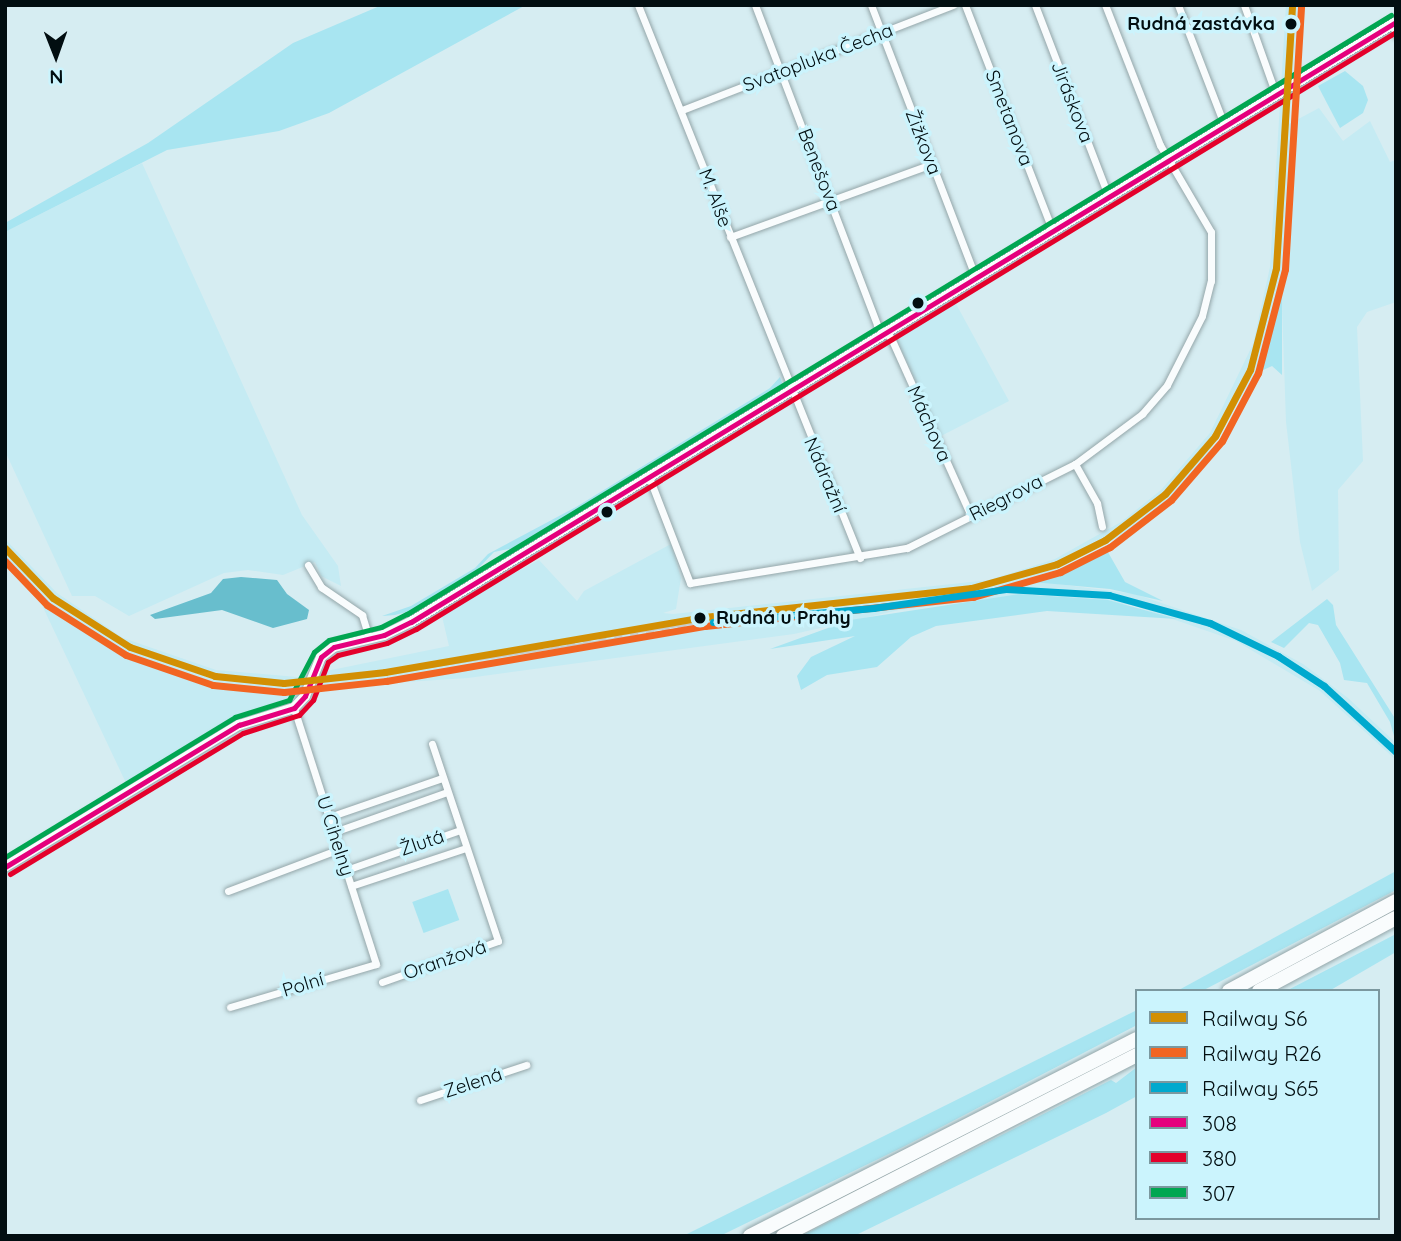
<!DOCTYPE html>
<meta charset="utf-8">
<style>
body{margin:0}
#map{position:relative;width:1401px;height:1241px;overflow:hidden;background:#d6edf2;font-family:Quicksand,sans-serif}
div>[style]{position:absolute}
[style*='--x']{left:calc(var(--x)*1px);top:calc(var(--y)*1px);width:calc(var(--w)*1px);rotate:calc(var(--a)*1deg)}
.built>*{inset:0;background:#c5ebf3}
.green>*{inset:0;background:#a8e5f1;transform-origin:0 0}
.water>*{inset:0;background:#68becd}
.roads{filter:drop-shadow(0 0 2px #94a6a9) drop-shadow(0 0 2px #94a6a9)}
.street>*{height:7px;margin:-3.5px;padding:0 3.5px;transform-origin:3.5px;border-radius:3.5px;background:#f9fcfd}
.secondary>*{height:10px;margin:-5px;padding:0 5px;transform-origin:5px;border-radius:5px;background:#f9fcfd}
.highway>*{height:14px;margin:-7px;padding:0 7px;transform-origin:7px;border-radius:7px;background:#f9fcfd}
.rail>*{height:5px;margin-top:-2.5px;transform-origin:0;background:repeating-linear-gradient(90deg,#cbf4fd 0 8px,#c6cdce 0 16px);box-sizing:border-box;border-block:2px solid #c6cdce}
.bus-1>*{height:5px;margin:-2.5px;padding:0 2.5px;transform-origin:2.5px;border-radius:2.5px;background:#e5007d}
.bus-2>*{height:5px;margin:-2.5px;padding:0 2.5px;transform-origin:2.5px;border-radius:2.5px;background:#e4002b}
.bus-3>*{height:5px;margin:-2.5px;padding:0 2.5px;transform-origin:2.5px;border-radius:2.5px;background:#00a651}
.rail-1>*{height:7px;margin:-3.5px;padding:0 3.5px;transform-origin:3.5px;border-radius:3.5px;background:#d28f03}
.rail-2>*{height:7px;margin:-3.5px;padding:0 3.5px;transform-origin:3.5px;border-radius:3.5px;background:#f26522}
.rail-3>*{height:7px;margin:-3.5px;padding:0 3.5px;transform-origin:3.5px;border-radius:3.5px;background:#00a9ce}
.dots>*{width:19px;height:19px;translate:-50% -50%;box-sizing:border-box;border:4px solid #cbf4fd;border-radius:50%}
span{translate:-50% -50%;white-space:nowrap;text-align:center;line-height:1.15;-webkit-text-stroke:7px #cbf4fd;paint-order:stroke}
.stop-label{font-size:19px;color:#020e11;font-weight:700}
.right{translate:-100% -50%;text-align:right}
.left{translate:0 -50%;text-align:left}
.street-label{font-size:19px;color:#020e11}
.frame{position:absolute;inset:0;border:7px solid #020e11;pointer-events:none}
.legend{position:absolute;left:1135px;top:989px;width:245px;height:231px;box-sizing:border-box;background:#cbf4fd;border:2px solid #7b989f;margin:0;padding:9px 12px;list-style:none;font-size:21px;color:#020e11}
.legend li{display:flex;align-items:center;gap:14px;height:35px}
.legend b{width:35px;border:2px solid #7b989f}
.north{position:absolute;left:21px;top:21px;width:70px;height:70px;-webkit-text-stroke:5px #cbf4fd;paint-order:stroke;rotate:179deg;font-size:19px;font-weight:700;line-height:28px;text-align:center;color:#020e11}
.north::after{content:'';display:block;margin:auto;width:24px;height:32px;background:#020e11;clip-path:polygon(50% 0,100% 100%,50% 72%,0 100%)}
</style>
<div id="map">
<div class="built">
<i style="clip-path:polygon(1286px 5px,1298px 5px,1289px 124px,1319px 108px,1343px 141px,1370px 121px,1390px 162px,1396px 160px,1396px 302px,1367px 312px,1357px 327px,1363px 461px,1338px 490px,1339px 570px,1312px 591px,1300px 542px,1286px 422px,1281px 276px,1255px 373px,1205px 459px,1169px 499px,1128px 532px,1034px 581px,1135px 594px,1241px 630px,1303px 664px,1348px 698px,1396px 743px,1396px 760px,1320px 691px,1236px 641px,1132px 605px,1032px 594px,899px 610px,794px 634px,468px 678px,312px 688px,298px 700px,238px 720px,126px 783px,41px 603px,44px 598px,5px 557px,5px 539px,57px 593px,123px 638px,216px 670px,297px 677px,449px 646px,441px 612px,539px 560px,577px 601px,584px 591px,671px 544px,681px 578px,676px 609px,663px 613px,673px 614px,989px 580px,1055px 559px,1121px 522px,1161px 490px,1210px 433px,1253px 344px,1270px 267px)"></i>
<i style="clip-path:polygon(142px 163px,302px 515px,338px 566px,341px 586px,321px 576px,315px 562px,283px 575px,248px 570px,224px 573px,129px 616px,95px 596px,72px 596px,5px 451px,5px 232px)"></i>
<i style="clip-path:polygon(955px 302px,1009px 401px,941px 436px,896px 338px)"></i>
</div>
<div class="green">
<i style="clip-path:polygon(382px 5px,526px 5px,329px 113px,279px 131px,167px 150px,5px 232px,5px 223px,148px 143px,293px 43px)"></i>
<i style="clip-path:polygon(1345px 71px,1363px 86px,1368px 100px,1363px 113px,1340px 128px,1318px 86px)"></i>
<i style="clip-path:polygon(1282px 274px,1282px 375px,1272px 366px,1261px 371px)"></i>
<i style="clip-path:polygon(780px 377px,784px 388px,524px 546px,494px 552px,472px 575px,411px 611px,395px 615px,382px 616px,411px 606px,475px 568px,488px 554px,576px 507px,770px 388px)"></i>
<i style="clip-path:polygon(1105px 547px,1125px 582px,1163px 601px,1110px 589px,1032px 582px)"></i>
<i style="clip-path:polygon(1019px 594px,1108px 600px,1177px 619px,1047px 611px,936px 626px,911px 637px,877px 667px,827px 675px,801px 690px,797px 676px,811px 657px,855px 636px,770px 649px,850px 620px)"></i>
<i style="clip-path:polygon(1327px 599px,1333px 605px,1336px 625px,1396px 720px,1396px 743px,1390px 722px,1367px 683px,1344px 680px,1340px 663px,1318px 625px,1309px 623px,1284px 648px,1271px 642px)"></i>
<i style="clip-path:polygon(1396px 871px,1396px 890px,1202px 991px,1177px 991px)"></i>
<i style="left:448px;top:889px;width:33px;height:38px;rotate:70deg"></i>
<i style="clip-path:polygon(1396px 934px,1396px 952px,1329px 991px,1286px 991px)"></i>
<i style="clip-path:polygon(1137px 1010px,1137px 1025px,903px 1147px,720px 1236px,683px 1236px)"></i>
<i style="clip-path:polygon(1137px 1067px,1137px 1096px,1106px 1113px,854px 1236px,801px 1236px,1111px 1080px,1116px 1083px)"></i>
</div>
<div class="water">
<i style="clip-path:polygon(241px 577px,277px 580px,287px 594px,309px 610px,307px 619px,273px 628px,222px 610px,155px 619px,150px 615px,211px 593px,223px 579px)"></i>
</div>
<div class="roads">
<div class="street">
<i style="--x:638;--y:5;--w:596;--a:68.13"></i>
<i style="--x:755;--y:5;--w:342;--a:69.1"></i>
<i style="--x:877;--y:325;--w:19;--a:43"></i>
<i style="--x:891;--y:338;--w:195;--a:65.8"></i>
<i style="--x:871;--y:5;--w:293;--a:69"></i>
<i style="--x:965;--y:5;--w:243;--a:68.8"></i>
<i style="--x:1035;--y:5;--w:207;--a:69"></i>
<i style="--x:1178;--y:5;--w:131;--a:68.9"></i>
<i style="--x:1244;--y:5;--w:96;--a:70.4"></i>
<i style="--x:1392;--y:24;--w:11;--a:68"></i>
<i style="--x:682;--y:110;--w:291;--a:-21.2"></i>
<i style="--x:730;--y:237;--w:215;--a:-19.9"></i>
<i style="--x:1075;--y:464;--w:45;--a:60.6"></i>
<i style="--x:1097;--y:503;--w:24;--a:78"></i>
<i style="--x:649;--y:477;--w:114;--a:68.9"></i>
<i style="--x:690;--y:583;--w:220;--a:-9.2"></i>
<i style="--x:907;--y:548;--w:188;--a:-26.6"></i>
<i style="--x:1075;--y:464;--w:84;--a:-36.7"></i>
<i style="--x:1142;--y:414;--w:38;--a:-49"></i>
<i style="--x:1167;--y:385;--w:77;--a:-63.1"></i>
<i style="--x:1202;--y:316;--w:36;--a:-76"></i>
<i style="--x:1211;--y:281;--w:49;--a:-90"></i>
<i style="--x:1211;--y:232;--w:101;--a:-120.4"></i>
<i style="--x:1160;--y:145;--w:150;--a:-111.4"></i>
<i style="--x:308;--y:565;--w:26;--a:59"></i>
<i style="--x:321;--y:587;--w:50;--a:34.3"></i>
<i style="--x:362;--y:615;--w:24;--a:73"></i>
<i style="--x:329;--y:817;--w:120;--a:-19"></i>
<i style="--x:334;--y:832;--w:120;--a:-19.5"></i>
<i style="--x:346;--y:870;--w:121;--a:-19.3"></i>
<i style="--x:351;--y:886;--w:121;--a:-18.3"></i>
<i style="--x:228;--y:891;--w:119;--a:-20.7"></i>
<i style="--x:382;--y:982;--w:123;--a:-19.5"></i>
<i style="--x:498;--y:941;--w:208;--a:-108.5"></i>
<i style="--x:230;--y:1007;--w:152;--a:-16.4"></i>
<i style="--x:376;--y:964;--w:269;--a:-107.8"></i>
<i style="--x:420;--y:1100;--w:112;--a:-18.3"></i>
</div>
<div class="secondary">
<i style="--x:5;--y:867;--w:274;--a:-31.3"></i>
<i style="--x:239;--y:725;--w:58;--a:-17.2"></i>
<i style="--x:294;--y:708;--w:16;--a:-47"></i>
<i style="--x:305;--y:696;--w:42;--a:-67.7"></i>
<i style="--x:321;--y:657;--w:16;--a:-38"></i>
<i style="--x:334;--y:647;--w:51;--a:-13.5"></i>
<i style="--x:384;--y:635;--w:30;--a:-26"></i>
<i style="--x:411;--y:622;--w:1153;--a:-31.35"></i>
</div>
<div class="highway">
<i style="--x:1229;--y:991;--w:190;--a:-28.3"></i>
<i style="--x:1259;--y:991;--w:155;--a:-28.1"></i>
<i style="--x:750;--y:1236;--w:434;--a:-27"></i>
<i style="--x:783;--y:1236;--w:398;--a:-27.1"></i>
</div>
</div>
<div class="rail">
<i style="--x:385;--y:672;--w:332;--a:-8.7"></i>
</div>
<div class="bus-1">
<i style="--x:5;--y:867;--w:274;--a:-31.3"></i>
<i style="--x:239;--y:725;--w:58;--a:-17.2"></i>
<i style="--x:294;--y:708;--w:16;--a:-47"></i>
<i style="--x:305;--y:696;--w:42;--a:-67.7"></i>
<i style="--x:321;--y:657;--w:16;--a:-38"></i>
<i style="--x:334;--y:647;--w:51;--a:-13.5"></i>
<i style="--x:384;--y:635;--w:30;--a:-26"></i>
<i style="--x:411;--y:622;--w:1153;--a:-31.35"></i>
</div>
<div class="bus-2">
<i style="--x:10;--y:874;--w:272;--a:-31.2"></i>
<i style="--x:243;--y:733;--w:59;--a:-17.8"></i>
<i style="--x:299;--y:715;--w:21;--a:-47"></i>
<i style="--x:313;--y:700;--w:41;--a:-68.5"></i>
<i style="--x:328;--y:662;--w:12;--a:-35"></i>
<i style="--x:338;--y:655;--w:50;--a:-13.8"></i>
<i style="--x:387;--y:643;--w:32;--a:-26"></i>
<i style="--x:416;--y:629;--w:1148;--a:-31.35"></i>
</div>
<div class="bus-3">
<i style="--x:5;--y:857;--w:269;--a:-31.3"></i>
<i style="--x:235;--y:717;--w:57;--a:-17.5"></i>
<i style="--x:289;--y:700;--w:54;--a:-62.5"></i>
<i style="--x:314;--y:652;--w:19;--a:-39"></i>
<i style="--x:329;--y:640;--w:54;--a:-14"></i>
<i style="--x:381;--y:627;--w:29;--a:-27"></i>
<i style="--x:407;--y:614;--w:1152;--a:-31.33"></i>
</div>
<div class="rail-1">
<i style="--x:5;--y:548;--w:69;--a:46.2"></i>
<i style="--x:53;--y:598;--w:91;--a:32.5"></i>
<i style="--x:130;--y:647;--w:90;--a:18.8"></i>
<i style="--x:215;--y:676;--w:69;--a:5.8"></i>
<i style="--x:284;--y:683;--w:102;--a:-6.2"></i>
<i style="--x:385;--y:672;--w:324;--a:-9.8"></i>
<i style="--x:704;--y:617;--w:269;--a:-6.2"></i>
<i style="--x:971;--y:588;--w:89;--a:-15.6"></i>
<i style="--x:1057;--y:564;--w:54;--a:-26.6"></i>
<i style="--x:1105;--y:540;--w:76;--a:-37.5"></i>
<i style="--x:1165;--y:494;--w:77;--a:-49.2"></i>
<i style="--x:1215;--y:436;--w:75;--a:-62.1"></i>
<i style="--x:1250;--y:370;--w:105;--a:-75.7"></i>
<i style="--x:1276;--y:268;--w:263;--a:-86.5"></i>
</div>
<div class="rail-2">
<i style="--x:5;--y:561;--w:61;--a:46.3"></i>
<i style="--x:47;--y:605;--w:93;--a:32.3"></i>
<i style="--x:126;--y:655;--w:92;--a:19"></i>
<i style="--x:213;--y:685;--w:71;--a:5.6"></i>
<i style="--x:284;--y:692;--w:103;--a:-6.2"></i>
<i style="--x:386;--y:681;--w:324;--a:-9.8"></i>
<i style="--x:705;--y:626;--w:270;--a:-6.2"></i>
<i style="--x:973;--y:597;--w:91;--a:-16"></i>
<i style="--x:1060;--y:572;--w:56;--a:-26.6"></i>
<i style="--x:1110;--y:547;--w:77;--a:-37.6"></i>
<i style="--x:1171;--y:500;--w:78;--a:-49.2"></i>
<i style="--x:1222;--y:441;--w:77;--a:-62.1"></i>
<i style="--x:1258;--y:373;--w:107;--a:-75.4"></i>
<i style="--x:1285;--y:269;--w:263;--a:-86.5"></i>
</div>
<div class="rail-3">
<i style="--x:713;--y:622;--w:161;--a:-5"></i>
<i style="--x:873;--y:608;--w:134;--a:-8.1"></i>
<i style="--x:1006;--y:589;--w:103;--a:3.3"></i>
<i style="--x:1109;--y:595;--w:105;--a:15.5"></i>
<i style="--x:1210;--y:623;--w:76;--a:25.9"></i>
<i style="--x:1278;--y:656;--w:55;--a:33.1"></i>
<i style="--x:1324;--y:686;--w:98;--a:42.5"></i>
</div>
<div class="dots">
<i style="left:1291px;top:24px;background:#020e11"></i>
<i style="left:918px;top:303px;background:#020e11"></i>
<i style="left:607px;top:512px;background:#020e11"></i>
<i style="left:700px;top:618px;background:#020e11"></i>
</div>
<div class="stop-label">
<span class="right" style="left:1275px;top:24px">Rudná zastávka</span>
<span class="left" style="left:716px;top:618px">Rudná u Prahy</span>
</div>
<div class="street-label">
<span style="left:818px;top:58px;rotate:-21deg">Svatopluka Čecha</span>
<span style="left:1072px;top:102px;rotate:69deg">Jiráskova</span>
<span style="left:1009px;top:118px;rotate:69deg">Smetanova</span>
<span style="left:923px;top:142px;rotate:69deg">Žižkova</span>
<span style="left:819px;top:170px;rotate:69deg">Benešova</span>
<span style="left:715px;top:198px;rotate:69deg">M. Alše</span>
<span style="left:929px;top:424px;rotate:66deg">Máchova</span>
<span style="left:825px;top:475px;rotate:67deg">Nádražní</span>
<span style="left:1006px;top:498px;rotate:-27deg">Riegrova</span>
<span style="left:335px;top:836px;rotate:72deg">U Cihelny</span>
<span style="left:422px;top:843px;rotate:-19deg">Žlutá</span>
<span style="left:445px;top:960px;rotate:-19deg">Oranžová</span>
<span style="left:303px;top:985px;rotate:-17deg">Polní</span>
<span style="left:473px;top:1083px;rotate:-18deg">Zelená</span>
</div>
<div class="frame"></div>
<ul class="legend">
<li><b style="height:9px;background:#d28f03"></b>Railway S6</li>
<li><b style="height:9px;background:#f26522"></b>Railway R26</li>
<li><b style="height:9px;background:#00a9ce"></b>Railway S65</li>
<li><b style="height:9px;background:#e5007d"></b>308</li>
<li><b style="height:9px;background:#e4002b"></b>380</li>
<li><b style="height:9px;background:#00a651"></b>307</li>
</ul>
<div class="north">N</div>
</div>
